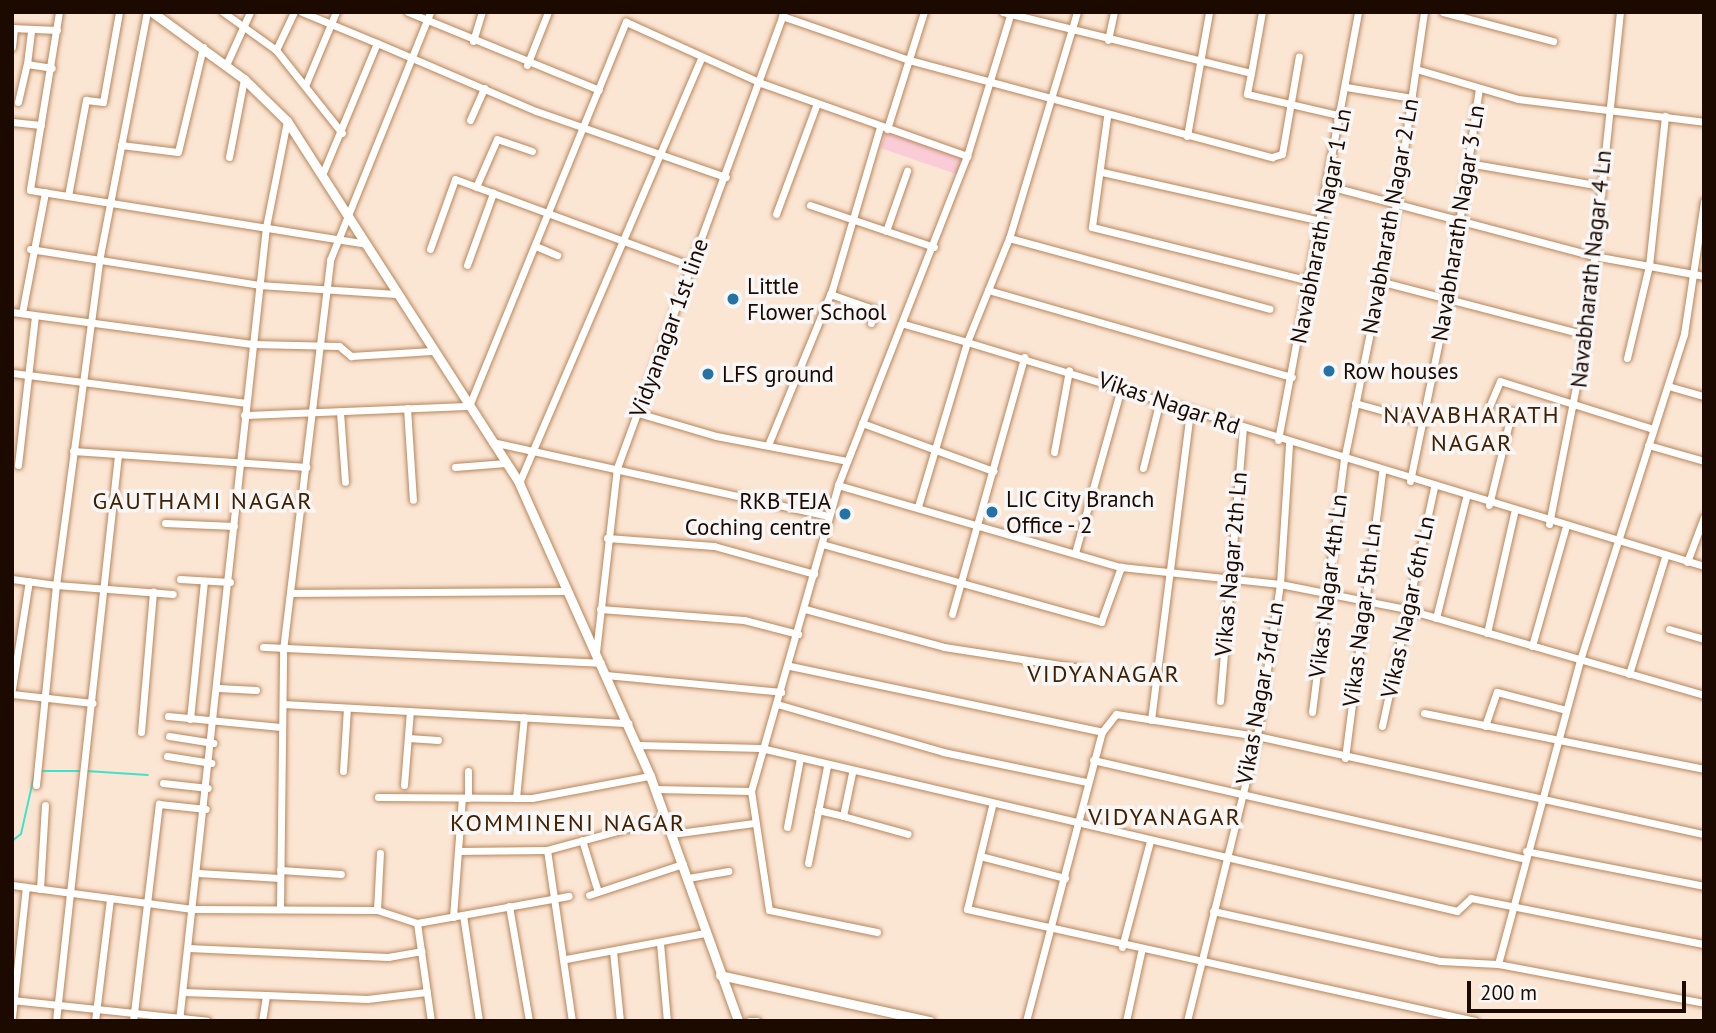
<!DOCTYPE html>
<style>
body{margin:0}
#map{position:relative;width:1716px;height:1033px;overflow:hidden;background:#fbe5d3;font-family:"PT Sans",sans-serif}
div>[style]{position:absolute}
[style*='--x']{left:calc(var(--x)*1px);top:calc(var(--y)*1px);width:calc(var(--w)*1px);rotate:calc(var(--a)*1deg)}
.green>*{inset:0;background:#faccd7;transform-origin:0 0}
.stream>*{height:2px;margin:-1px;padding:0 1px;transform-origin:1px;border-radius:1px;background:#3ee3cd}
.roads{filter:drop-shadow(0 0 2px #b8865a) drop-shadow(0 0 2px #b8865a)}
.minor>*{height:7px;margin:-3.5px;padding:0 3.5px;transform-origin:3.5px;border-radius:3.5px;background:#fff}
.tertiary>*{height:9px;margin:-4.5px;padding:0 4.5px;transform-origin:4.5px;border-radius:4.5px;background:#fff}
.dots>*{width:19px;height:19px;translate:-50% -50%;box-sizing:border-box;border:4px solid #f7f7f7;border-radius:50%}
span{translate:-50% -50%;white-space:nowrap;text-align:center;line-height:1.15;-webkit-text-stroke:7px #f7f7f7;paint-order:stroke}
.street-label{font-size:23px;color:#1c0a00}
.poi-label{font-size:23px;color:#1c0a00}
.left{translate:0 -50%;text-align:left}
.right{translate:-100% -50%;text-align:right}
.neighbourhood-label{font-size:24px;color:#412000;letter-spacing:2px}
.frame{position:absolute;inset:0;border:14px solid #1c0a00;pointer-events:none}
.scale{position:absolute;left:1467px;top:981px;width:219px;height:32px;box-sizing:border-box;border:4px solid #1c0a00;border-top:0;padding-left:9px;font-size:21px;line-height:24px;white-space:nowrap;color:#1c0a00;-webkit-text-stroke:5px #f7f7f7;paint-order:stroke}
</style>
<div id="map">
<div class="green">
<i style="left:887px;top:129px;width:84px;height:20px;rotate:19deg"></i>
</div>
<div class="stream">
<i style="--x:41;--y:771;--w:40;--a:0"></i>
<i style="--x:86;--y:771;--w:62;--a:3.7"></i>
<i style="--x:12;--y:841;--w:11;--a:-38"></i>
<i style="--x:21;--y:834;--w:64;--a:-77.3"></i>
</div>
<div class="roads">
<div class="minor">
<i style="--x:59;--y:12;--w:180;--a:99.3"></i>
<i style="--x:30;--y:190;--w:340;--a:9.1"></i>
<i style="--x:223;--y:12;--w:65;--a:35.6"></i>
<i style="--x:276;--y:50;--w:106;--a:51.5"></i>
<i style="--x:302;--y:12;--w:81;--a:22.5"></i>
<i style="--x:408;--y:12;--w:206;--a:22.2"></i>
<i style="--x:1003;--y:12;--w:255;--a:13.8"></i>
<i style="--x:1251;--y:73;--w:21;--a:101"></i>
<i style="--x:1247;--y:94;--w:98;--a:13"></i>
<i style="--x:1077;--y:12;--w:236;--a:106.7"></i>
<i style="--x:1009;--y:238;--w:112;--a:112"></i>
<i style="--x:967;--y:342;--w:770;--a:16.91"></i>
<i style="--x:1443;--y:12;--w:114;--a:14.8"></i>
<i style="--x:782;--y:16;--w:134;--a:19.1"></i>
<i style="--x:909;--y:60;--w:376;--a:15"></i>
<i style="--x:1272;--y:157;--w:10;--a:-17"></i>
<i style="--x:1282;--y:154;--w:99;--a:-80.2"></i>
<i style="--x:12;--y:28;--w:45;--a:2.5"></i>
<i style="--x:1108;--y:40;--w:29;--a:-78"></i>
<i style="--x:473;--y:41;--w:30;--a:-73"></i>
<i style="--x:12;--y:47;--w:19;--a:-84"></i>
<i style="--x:276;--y:50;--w:42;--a:-64.7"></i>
<i style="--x:27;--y:64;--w:35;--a:-83"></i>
<i style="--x:226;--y:65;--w:58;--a:-65.6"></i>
<i style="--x:527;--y:65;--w:57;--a:-68.4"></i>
<i style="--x:1416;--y:69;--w:106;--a:16.4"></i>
<i style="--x:1518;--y:99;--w:187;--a:7"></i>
<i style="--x:1251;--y:73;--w:62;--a:-79.8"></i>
<i style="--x:305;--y:86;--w:80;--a:-67.3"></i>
<i style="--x:1346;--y:87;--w:67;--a:9.5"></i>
<i style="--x:18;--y:102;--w:39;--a:-77"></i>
<i style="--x:27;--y:64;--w:25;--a:9"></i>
<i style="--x:1107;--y:117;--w:111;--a:97.8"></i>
<i style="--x:1092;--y:227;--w:226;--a:13.9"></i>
<i style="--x:470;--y:120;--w:35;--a:-66"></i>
<i style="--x:12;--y:122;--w:29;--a:6"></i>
<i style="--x:887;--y:129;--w:123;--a:-72.5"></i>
<i style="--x:1187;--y:136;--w:126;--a:-79.9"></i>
<i style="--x:121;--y:145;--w:57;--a:7"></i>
<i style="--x:178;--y:152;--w:108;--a:-76.6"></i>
<i style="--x:229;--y:157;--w:79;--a:-79.1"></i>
<i style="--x:1468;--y:163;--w:135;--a:9.8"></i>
<i style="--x:1102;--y:172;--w:225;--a:12.6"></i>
<i style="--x:322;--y:175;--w:143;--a:-67.4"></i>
<i style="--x:377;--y:43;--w:173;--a:23.2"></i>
<i style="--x:536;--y:111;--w:201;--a:19.2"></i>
<i style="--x:1329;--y:186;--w:274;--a:14.8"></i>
<i style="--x:1594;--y:256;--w:112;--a:10.3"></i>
<i style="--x:476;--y:187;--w:52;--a:-66.4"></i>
<i style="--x:497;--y:139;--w:37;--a:19"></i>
<i style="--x:68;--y:196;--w:98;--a:-79.4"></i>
<i style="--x:86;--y:100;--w:17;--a:7"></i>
<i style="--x:103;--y:102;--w:91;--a:-79.9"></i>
<i style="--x:810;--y:205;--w:131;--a:18.7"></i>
<i style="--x:776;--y:214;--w:118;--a:-69.7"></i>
<i style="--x:886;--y:231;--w:64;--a:-70.7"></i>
<i style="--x:1009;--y:238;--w:270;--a:15.2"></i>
<i style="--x:538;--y:247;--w:21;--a:23"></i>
<i style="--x:30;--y:249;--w:232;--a:8.9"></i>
<i style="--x:259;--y:285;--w:137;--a:3.8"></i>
<i style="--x:430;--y:249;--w:74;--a:-70.3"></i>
<i style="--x:455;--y:179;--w:252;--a:20.2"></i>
<i style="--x:467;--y:265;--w:77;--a:-70.1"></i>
<i style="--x:1379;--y:281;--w:214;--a:14.6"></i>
<i style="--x:988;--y:290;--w:316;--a:16"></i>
<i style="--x:830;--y:294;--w:49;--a:19.2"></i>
<i style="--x:876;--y:310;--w:14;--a:111"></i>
<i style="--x:12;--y:312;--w:242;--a:7.6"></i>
<i style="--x:252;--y:344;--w:87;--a:1.3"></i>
<i style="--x:339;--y:346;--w:16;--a:40"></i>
<i style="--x:351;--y:356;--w:81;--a:-3.5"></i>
<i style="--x:22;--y:313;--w:123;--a:-79.2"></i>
<i style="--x:904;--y:324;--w:66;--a:15.9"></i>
<i style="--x:967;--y:342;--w:171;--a:106.6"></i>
<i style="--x:1627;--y:358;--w:95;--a:-76.6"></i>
<i style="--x:1649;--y:266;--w:151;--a:-83.9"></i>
<i style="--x:12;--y:373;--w:235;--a:7.3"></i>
<i style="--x:1668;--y:386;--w:37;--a:16"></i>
<i style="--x:1355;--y:403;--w:72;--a:15.4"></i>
<i style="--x:1489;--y:407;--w:28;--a:-67"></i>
<i style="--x:1500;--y:381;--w:160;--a:17.4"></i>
<i style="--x:407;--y:408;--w:92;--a:86.3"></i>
<i style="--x:340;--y:412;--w:70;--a:85.9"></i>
<i style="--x:638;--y:413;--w:81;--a:16.4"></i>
<i style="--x:716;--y:436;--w:133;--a:10.8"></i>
<i style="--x:244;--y:415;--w:225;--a:-2.3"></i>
<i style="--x:469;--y:406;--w:415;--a:-67.8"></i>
<i style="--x:626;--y:22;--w:148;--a:24.3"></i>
<i style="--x:761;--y:83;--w:219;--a:19.5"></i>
<i style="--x:967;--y:156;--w:151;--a:-73"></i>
<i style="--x:862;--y:423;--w:140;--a:20.1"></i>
<i style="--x:1278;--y:440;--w:435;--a:-79.4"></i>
<i style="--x:492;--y:442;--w:345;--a:12.4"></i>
<i style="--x:768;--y:445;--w:168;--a:-67.6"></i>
<i style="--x:832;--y:290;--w:170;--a:-73.6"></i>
<i style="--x:1648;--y:445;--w:58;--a:15.9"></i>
<i style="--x:73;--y:451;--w:234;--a:3.9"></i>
<i style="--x:1054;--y:452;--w:83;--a:-79.6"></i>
<i style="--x:18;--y:465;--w:150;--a:-83.5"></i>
<i style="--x:455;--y:467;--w:51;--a:-4.5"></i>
<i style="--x:1143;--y:468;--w:70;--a:-76"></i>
<i style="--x:1410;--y:481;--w:187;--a:-78.3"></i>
<i style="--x:1448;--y:298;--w:212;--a:-81.6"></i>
<i style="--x:519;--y:483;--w:462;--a:-66.8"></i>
<i style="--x:838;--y:485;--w:353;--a:-68.6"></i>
<i style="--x:1489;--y:505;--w:97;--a:-76.3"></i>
<i style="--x:165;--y:523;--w:69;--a:2.5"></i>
<i style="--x:1549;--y:524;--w:193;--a:-78.9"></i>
<i style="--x:1586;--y:335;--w:325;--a:-84"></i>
<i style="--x:607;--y:538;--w:107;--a:4.3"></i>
<i style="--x:714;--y:546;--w:104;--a:15.6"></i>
<i style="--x:822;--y:544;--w:290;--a:15.6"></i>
<i style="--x:1101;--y:622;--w:59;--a:-70"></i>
<i style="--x:1075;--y:553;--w:174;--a:-74.4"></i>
<i style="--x:1687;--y:562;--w:48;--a:-69.3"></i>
<i style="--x:12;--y:579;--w:44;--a:7.8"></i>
<i style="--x:56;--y:585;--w:327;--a:-82.4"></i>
<i style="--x:99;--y:261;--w:254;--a:-79.1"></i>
<i style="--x:180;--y:579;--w:50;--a:3.4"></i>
<i style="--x:290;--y:593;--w:275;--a:-0.4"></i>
<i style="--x:600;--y:609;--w:144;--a:4.4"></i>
<i style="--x:744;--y:620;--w:56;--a:14.5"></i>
<i style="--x:805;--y:609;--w:144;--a:15.3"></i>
<i style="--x:944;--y:647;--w:144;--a:8.8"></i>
<i style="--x:952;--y:614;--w:267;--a:-74.3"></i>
<i style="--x:1436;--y:618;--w:124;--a:-76"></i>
<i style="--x:1669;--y:629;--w:36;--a:16"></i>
<i style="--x:1487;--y:633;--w:123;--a:-77.3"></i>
<i style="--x:1532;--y:646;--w:122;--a:-74.2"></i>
<i style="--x:263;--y:647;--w:338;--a:2.7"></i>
<i style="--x:596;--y:652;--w:185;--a:-83.5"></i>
<i style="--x:617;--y:468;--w:486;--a:-69.9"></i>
<i style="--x:790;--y:666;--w:319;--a:11.9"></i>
<i style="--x:1102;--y:732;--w:23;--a:-52"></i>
<i style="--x:1116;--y:714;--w:143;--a:8.9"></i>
<i style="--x:1257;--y:736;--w:458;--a:12.4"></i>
<i style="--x:1629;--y:674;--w:122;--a:-72.9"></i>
<i style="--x:606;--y:675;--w:176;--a:5.5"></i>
<i style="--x:218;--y:688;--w:38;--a:3"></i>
<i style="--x:12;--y:689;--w:109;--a:-81.1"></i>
<i style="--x:12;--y:694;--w:81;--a:6.4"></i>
<i style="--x:1220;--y:701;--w:274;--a:-85.2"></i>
<i style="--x:283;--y:704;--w:346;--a:3.2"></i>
<i style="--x:777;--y:704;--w:173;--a:16.1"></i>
<i style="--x:943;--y:752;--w:146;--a:11.8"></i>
<i style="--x:1312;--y:712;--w:254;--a:-82.8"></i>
<i style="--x:1344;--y:460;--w:261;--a:-78.5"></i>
<i style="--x:1396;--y:204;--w:194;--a:-81.7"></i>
<i style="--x:1424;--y:713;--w:286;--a:11.3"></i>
<i style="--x:168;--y:716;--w:113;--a:5.6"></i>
<i style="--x:190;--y:719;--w:139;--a:-84.2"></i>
<i style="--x:1151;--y:720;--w:311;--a:-82.8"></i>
<i style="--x:1382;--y:726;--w:244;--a:-77.7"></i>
<i style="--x:1485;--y:726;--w:36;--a:-71"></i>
<i style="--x:1497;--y:692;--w:71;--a:14.6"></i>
<i style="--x:141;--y:732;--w:141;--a:-85.1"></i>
<i style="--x:169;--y:736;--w:45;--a:9"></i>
<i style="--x:408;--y:738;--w:30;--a:4"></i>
<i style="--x:638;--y:745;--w:123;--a:1.4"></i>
<i style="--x:761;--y:748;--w:715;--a:13.18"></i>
<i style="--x:1457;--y:911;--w:19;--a:-43"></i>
<i style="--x:1471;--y:898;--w:237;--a:11.2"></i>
<i style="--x:167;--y:756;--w:45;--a:9"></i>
<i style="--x:1345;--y:758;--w:288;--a:-82.6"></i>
<i style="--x:1093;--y:760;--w:442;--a:12.9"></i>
<i style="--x:343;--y:771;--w:63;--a:-86.4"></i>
<i style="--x:852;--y:773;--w:44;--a:101.8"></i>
<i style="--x:843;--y:816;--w:67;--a:15.5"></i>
<i style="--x:163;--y:783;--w:45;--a:6.3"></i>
<i style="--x:36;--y:785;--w:201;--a:-84.3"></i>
<i style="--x:56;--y:585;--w:117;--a:4.4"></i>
<i style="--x:404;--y:785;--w:74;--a:-85.4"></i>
<i style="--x:655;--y:789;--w:96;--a:1.2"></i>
<i style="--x:378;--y:797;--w:154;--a:0.4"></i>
<i style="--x:532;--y:798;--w:120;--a:-10.6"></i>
<i style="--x:468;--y:798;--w:27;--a:-90"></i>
<i style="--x:516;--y:798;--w:81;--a:-84.4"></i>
<i style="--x:992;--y:806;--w:106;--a:103.6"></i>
<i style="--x:967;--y:909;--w:520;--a:12.43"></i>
<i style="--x:818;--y:810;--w:26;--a:13"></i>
<i style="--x:787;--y:827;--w:70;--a:-79.3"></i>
<i style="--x:671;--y:834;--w:84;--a:-7.5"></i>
<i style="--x:582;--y:840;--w:54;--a:72.9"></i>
<i style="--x:547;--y:850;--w:173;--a:81.7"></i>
<i style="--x:458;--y:851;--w:89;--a:-0.6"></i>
<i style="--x:547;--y:850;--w:123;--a:-15.1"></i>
<i style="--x:1526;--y:851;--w:181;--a:11.1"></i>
<i style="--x:980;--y:856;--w:88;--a:14.5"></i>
<i style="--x:808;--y:863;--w:99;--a:-78.9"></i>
<i style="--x:280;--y:870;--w:61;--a:3.8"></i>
<i style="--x:198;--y:873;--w:82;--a:3.5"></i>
<i style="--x:688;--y:878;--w:41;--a:-9.9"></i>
<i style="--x:12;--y:885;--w:182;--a:7.6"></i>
<i style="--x:192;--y:909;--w:185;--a:0.3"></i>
<i style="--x:377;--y:910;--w:42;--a:18"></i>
<i style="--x:417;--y:923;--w:154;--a:-10.1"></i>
<i style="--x:40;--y:889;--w:84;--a:-86.6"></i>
<i style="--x:589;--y:895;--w:99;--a:-18.3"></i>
<i style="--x:509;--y:906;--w:117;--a:80.1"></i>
<i style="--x:280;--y:908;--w:258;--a:-89.3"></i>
<i style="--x:283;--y:650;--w:393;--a:-83.1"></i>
<i style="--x:330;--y:260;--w:267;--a:-68"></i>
<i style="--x:377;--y:910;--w:57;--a:-87"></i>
<i style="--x:1213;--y:911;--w:232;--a:12.4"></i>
<i style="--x:1440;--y:961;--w:58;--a:3"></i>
<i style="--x:1498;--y:964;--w:210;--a:10.7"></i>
<i style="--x:463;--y:915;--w:107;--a:81.4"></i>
<i style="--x:453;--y:917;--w:119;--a:-85.7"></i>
<i style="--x:417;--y:923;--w:99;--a:81.9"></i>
<i style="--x:877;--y:932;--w:110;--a:-168.5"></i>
<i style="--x:769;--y:910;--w:120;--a:-98.6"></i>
<i style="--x:751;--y:791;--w:318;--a:-74.1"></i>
<i style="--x:838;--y:485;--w:295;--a:16.2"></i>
<i style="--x:1121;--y:567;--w:160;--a:6.1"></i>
<i style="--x:1280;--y:584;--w:128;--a:11.2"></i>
<i style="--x:1406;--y:609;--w:310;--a:16.1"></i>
<i style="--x:660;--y:943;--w:78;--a:84.9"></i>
<i style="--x:1122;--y:947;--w:110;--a:-75.2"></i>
<i style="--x:188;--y:948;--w:200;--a:2.6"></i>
<i style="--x:388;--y:957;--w:34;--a:-10"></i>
<i style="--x:613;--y:951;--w:70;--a:84.3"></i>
<i style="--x:566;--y:959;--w:141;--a:-10.6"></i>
<i style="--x:1498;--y:964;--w:315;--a:-74.9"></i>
<i style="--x:1580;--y:660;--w:342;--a:-72.3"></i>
<i style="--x:1684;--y:334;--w:134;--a:-81.4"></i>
<i style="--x:183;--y:992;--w:83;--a:2.1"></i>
<i style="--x:12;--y:1000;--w:196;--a:6.1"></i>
<i style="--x:12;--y:1017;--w:131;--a:-83.9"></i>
<i style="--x:56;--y:1021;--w:569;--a:-83.75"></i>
<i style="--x:95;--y:1021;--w:124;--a:-83"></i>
<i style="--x:133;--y:1021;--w:219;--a:-83.2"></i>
<i style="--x:159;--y:804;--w:47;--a:6.1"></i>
<i style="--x:179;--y:1021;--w:799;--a:-83.75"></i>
<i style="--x:266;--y:227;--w:108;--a:-78.8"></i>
<i style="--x:262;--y:1021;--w:26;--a:-81"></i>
<i style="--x:266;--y:995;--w:101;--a:2.3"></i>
<i style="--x:367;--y:999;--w:60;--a:-6.7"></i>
<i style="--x:749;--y:1021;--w:8;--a:0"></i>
<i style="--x:1026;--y:1021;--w:299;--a:-75.3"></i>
<i style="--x:1126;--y:1021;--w:71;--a:-77.7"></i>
<i style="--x:1187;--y:1021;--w:293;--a:-76.2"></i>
<i style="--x:1257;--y:736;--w:154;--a:-81.4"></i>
<i style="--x:1280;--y:584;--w:141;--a:-86.3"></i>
</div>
<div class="tertiary">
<i style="--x:152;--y:12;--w:114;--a:36.1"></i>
<i style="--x:244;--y:79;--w:60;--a:44.3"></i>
<i style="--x:287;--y:121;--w:430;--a:57.3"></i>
<i style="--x:519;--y:483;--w:321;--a:65.9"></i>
<i style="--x:650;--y:776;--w:260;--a:70.2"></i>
<i style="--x:720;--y:975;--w:215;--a:12.4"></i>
</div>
</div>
<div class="dots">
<i style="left:733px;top:299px;background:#2573a5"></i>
<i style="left:1329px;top:371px;background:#2573a5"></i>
<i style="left:708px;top:374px;background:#2573a5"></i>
<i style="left:992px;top:512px;background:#2573a5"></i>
<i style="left:845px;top:514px;background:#2573a5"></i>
</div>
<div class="street-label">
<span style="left:1390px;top:216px;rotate:-80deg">Navabharath Nagar 2 Ln</span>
<span style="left:1458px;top:223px;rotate:-81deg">Navabharath Nagar 3 Ln</span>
<span style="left:1321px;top:226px;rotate:-79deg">Navabharath Nagar 1 Ln</span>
<span style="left:1591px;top:269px;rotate:-84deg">Navabharath Nagar 4 Ln</span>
<span style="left:669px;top:328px;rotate:-70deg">Vidyanagar 1st line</span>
<span style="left:1169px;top:403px;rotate:19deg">Vikas Nagar Rd</span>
<span style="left:1231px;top:564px;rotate:-85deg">Vikas Nagar 2th Ln</span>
<span style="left:1328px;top:586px;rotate:-83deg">Vikas Nagar 4th Ln</span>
<span style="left:1408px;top:607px;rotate:-78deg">Vikas Nagar 6th Ln</span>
<span style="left:1362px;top:615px;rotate:-83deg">Vikas Nagar 5th Ln</span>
<span style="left:1260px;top:693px;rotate:-80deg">Vikas Nagar 3rd Ln</span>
</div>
<div class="poi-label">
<span class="left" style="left:747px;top:299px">Little<br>Flower School</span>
<span class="left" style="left:1343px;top:371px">Row houses</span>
<span class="left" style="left:722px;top:374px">LFS ground</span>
<span class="left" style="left:1006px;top:512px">LIC City Branch<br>Office - 2</span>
<span class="right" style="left:831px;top:514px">RKB TEJA<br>Coching centre</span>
</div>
<div class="neighbourhood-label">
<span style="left:1472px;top:429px">NAVABHARATH<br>NAGAR</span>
<span style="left:203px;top:501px">GAUTHAMI NAGAR</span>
<span style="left:1104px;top:674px">VIDYANAGAR</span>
<span style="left:1165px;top:817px">VIDYANAGAR</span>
<span style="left:568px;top:823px">KOMMINENI NAGAR</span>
</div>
<div class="frame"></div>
<div class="scale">200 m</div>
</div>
